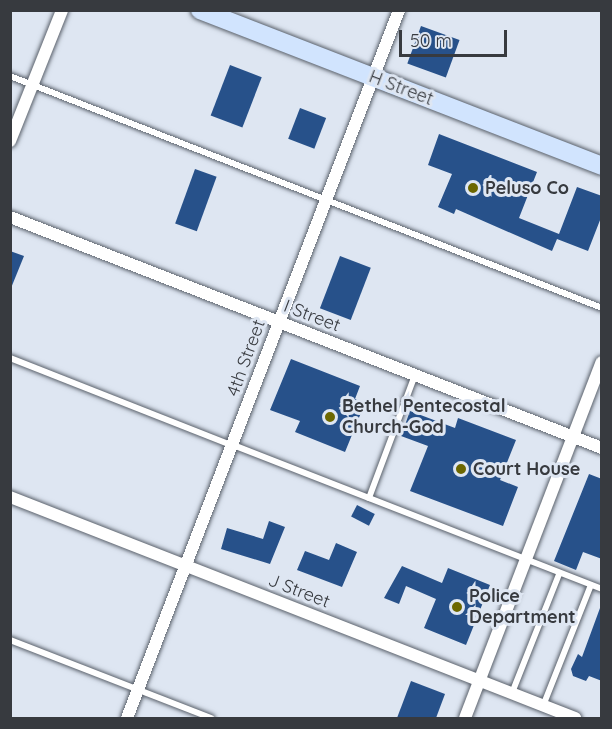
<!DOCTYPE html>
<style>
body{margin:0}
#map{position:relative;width:612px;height:729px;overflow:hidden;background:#dee6f2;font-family:Quicksand,sans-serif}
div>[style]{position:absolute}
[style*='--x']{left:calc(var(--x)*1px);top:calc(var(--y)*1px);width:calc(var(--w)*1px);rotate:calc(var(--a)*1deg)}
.building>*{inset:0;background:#27518a;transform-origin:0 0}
.roads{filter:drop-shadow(0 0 2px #5a616b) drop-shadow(0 0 2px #5a616b)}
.lane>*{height:6px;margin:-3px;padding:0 3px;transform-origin:3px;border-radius:3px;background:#fff}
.street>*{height:12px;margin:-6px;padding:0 6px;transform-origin:6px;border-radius:6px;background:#fff}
.secondary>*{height:18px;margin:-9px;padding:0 9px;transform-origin:9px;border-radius:9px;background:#d1e4fe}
.dots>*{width:16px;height:16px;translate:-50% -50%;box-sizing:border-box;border:3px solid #dee6f2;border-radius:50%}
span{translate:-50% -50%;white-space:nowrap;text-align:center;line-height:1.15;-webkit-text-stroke:6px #dee6f2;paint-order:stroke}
.street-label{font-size:18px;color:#373a3f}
.poi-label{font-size:18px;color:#373a3f;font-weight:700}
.left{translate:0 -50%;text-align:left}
.frame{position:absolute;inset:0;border:12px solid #373a3f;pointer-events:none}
.scale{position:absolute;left:399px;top:30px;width:108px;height:27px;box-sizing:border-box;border:3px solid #373a3f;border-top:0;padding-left:8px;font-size:18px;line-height:21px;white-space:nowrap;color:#373a3f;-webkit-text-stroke:4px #dee6f2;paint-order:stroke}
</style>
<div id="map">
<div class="building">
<i style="left:421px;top:26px;width:41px;height:40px;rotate:20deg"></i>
<i style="left:230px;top:65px;width:34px;height:54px;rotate:21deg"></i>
<i style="left:300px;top:108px;width:28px;height:33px;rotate:21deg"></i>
<i style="clip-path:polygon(439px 134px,537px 172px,519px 218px,559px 234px,577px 187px,602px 196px,602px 215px,588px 251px,557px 239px,552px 251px,456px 209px,454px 214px,438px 207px,452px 174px,428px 165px)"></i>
<i style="left:195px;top:169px;width:23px;height:58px;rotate:20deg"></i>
<i style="clip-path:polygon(10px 251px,24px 256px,11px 288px,10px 288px)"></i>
<i style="left:340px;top:256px;width:33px;height:56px;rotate:21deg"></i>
<i style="clip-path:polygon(291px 359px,360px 386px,355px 399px,365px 403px,345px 452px,295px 432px,300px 421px,270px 410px)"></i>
<i style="clip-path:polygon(410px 411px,455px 428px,458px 418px,516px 440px,500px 480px,518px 487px,503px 526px,410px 491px,428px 446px,401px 436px)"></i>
<i style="clip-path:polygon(589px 474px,602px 479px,602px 559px,583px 552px,576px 570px,554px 561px)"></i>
<i style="left:357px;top:505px;width:20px;height:13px;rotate:27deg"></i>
<i style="clip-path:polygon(269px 521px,285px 527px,270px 564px,221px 549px,227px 528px,263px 539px)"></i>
<i style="clip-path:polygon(336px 543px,357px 552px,342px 587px,297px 570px,305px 551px,329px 560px)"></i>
<i style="clip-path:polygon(402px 566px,442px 583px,448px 568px,490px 585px,466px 645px,424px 628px,436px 599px,406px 586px,399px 604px,384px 598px)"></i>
<i style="clip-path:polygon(600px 608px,602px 681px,589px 676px,586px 681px,573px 676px,571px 669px,578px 654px,582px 657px)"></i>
<i style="clip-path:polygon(411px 681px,445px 694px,436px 718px,397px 718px)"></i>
</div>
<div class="roads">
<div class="lane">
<i style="--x:10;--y:76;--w:636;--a:21.4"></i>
<i style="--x:10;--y:358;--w:240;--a:21.5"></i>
<i style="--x:233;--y:445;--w:396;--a:21.3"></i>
<i style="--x:369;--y:498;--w:131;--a:-69.5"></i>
<i style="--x:10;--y:640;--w:216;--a:21.2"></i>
<i style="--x:512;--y:693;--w:128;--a:-68.4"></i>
<i style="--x:543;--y:706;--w:130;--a:-68.4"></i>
</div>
<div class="street">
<i style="--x:10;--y:141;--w:141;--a:-68.3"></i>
<i style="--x:10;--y:217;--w:635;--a:21.32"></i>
<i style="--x:10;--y:497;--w:607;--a:21.36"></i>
<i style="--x:127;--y:718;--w:758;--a:-68.98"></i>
<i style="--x:465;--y:718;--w:381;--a:-69"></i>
</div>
<div class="secondary">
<i style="--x:200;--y:10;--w:431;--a:21.2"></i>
</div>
</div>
<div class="dots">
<i style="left:473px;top:188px;background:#6c6700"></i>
<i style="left:330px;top:417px;background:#6c6700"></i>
<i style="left:461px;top:469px;background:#6c6700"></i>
<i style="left:457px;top:607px;background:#6c6700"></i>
</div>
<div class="street-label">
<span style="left:401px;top:88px;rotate:21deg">H Street</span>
<span style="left:312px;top:316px;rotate:21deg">I Street</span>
<span style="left:246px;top:358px;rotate:-70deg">4th Street</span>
<span style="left:299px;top:591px;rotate:21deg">J Street</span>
</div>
<div class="poi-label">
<span class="left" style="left:485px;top:188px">Peluso Co</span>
<span class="left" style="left:342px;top:417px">Bethel Pentecostal<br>Church-God</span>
<span class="left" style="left:473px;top:469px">Court House</span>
<span class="left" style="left:469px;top:607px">Police<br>Department</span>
</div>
<div class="frame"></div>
<div class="scale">50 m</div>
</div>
